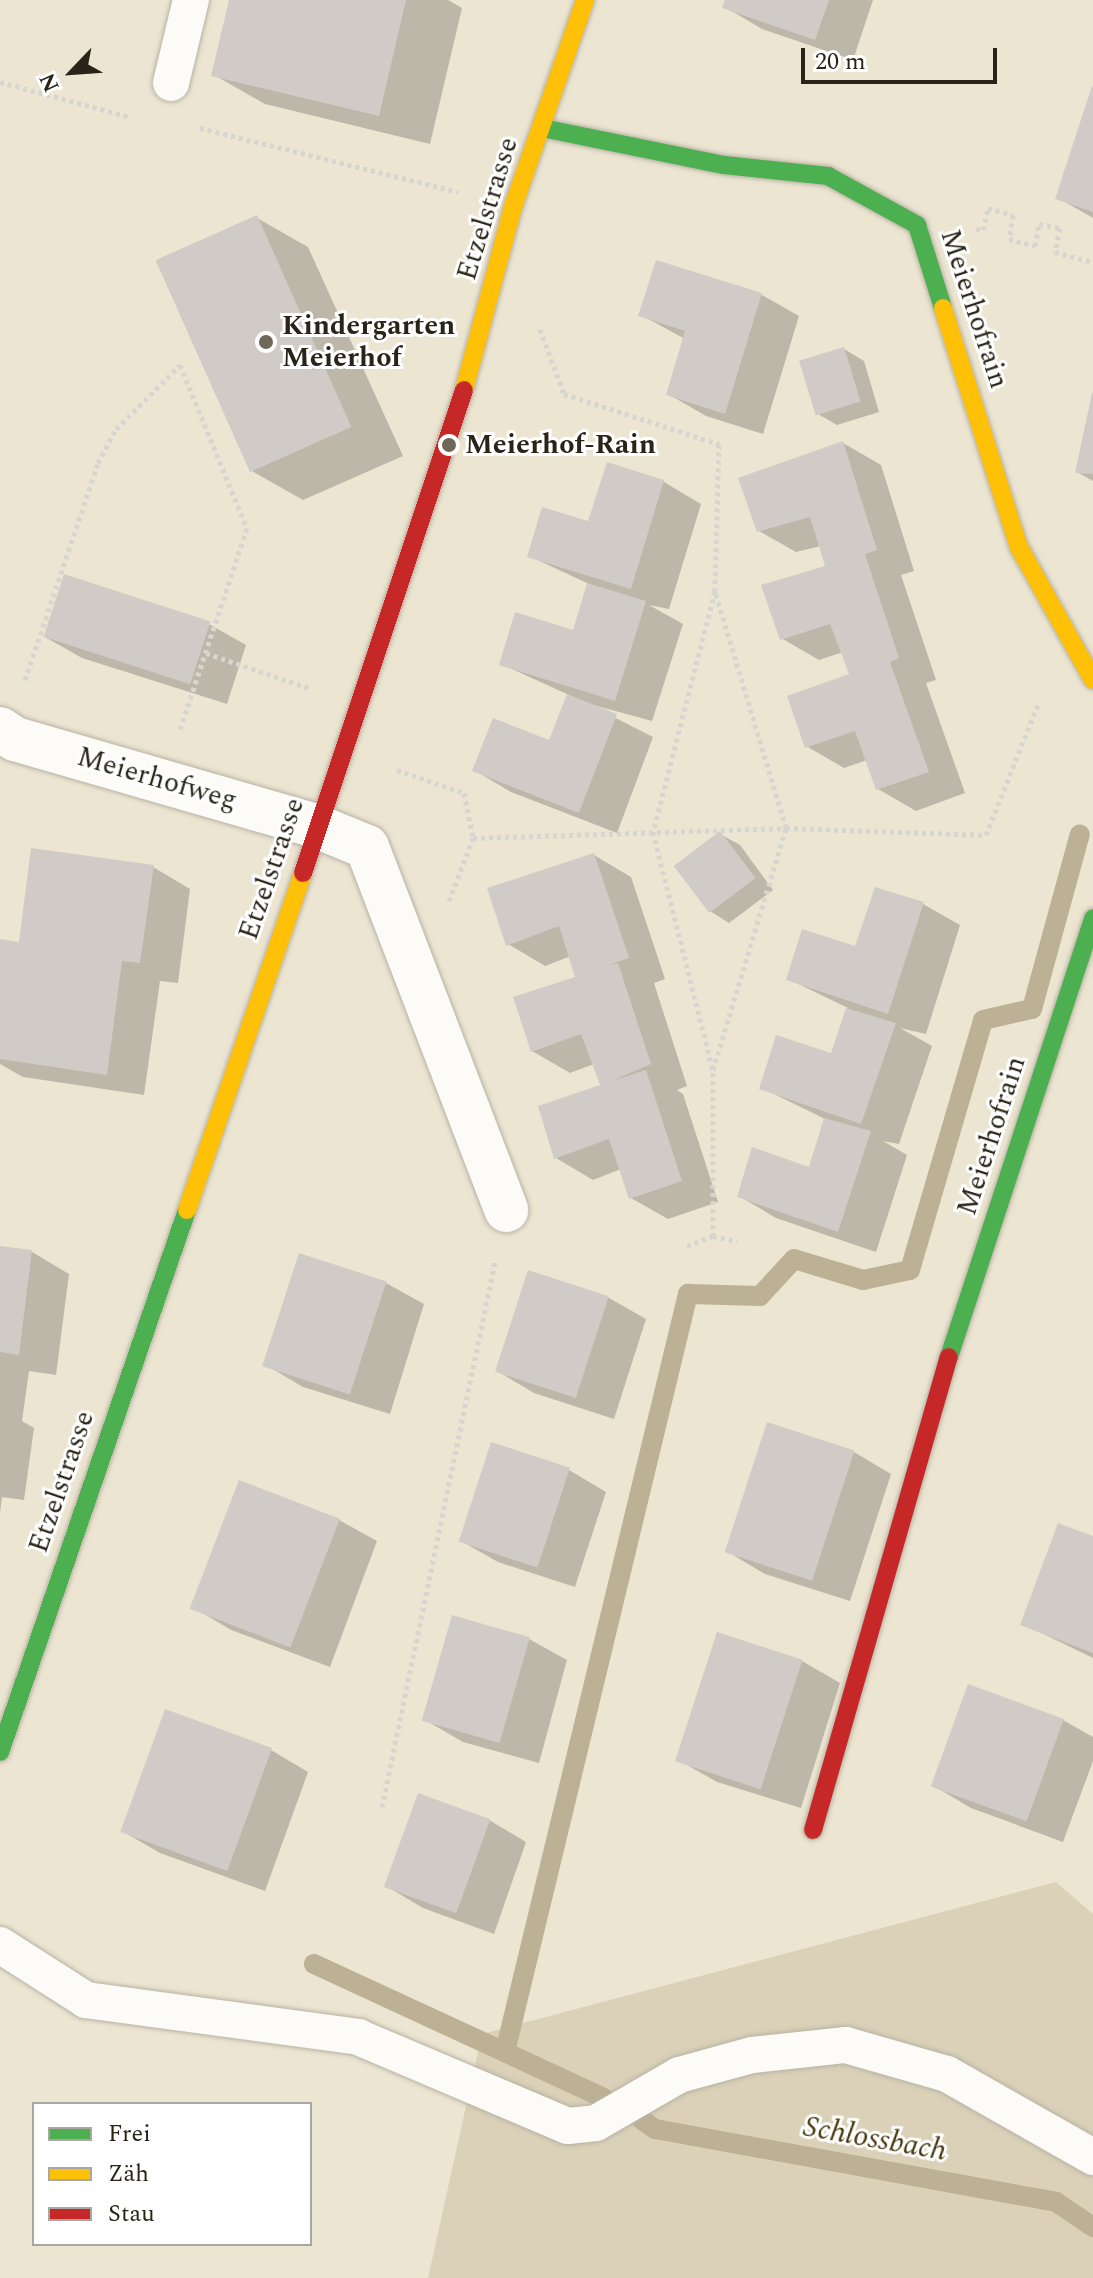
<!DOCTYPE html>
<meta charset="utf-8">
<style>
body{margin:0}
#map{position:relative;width:1093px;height:2278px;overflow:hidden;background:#ece5d2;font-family:Spectral,serif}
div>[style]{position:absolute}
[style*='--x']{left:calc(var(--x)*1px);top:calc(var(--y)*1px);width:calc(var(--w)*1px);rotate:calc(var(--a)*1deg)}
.green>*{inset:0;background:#dad1b8}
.shadow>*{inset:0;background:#0003}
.stream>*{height:20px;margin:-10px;padding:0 10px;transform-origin:10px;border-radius:10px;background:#bcb195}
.building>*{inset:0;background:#d1cbc8;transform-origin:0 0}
.path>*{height:5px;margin-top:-2.5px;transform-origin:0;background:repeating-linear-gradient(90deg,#d7d5cf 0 4px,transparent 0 8px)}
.roads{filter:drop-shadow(0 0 2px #b8b2a4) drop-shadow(0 0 2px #b8b2a4)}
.lane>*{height:36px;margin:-18px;padding:0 18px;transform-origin:18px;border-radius:18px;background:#fcfbf8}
.street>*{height:44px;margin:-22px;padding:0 22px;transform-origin:22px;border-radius:22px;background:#fcfbf8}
.fast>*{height:18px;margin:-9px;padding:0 9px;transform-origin:9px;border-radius:9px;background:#4caf50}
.slow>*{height:18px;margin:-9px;padding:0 9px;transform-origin:9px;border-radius:9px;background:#ffc107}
.jam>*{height:18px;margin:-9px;padding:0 9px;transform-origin:9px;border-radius:9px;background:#c62828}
.dots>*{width:22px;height:22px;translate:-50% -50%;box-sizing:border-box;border:4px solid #fff;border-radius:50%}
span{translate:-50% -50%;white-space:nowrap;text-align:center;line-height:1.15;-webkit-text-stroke:6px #fff;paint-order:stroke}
.street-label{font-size:28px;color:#292417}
.poi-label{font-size:28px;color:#292417;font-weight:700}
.left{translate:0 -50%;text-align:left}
.water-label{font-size:30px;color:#46380d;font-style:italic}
.legend{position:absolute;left:32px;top:2102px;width:280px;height:144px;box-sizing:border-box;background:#fff;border:2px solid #a9a7a2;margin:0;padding:10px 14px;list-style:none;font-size:24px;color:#292417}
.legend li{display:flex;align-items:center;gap:16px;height:40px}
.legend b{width:40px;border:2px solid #a9a7a2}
.north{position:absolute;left:32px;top:32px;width:80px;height:80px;-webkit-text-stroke:6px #fff;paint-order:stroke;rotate:245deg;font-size:22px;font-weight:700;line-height:32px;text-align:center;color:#292417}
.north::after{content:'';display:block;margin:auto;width:28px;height:36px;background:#292417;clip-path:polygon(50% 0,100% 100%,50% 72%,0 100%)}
.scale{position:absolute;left:801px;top:48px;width:196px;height:36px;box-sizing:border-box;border:4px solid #292417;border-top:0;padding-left:10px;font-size:24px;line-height:28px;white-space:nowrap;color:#292417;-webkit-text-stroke:6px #fff;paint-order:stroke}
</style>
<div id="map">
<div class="green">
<i style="clip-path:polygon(1056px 1882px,1093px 1914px,1093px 2278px,428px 2278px,482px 2034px)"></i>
</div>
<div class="shadow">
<i style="clip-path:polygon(231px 0,448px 0,462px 8px,430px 144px,265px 104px,214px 75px)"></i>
<i style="clip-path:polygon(727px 0,873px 0,853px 60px,762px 29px,725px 7px)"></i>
<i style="clip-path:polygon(1093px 91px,1093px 218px,1058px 198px)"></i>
<i style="clip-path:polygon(257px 218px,308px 247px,403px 456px,303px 500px,252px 471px)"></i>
<i style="clip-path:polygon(657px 262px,762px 295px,799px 316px,763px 434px,706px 416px,668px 394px,685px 339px,641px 315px)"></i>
<i style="clip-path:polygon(844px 349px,864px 361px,879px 412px,837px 425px,818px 414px)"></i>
<i style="clip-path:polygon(1093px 396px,1093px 481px,1077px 472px)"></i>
<i style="clip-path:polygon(843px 443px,881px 465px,914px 571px,901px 575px,936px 680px,926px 683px,965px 793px,916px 811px,878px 789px,867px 760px,844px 768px,806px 746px,851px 676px,843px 652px,819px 660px,781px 638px,827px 567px,821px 546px,796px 552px,759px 531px)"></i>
<i style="clip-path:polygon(608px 465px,664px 482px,701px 504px,669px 609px,649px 605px,683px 624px,652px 721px,586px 703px,653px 737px,617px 833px,511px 792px,474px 770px,550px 743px,569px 695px,501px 664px,575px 633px,589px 584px,529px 556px,590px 523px)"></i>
<i style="clip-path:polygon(209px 624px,246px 645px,227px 704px,82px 658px,45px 637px)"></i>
<i style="clip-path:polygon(720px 834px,740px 845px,773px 890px,729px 923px,710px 911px)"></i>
<i style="clip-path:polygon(594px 855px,631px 877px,665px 979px,654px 983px,687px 1086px,677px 1090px,683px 1094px,718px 1202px,668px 1219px,631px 1198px,621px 1169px,593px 1180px,556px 1158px,603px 1087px,594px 1064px,570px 1073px,532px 1051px,577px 978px,571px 956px,545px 966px,508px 944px)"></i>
<i style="clip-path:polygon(153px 867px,190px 889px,178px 983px,160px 981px,144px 1095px,23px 1077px,0 1064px,0 955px)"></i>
<i style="clip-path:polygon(923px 904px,960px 925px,926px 1034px,900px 1028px,932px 1046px,899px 1144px,883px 1141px,907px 1155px,876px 1252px,776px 1218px,739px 1196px,810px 1169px,825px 1119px,762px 1088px,832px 1056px,848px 1008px,788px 979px,856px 949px)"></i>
<i style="clip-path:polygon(0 1248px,32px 1252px,69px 1274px,56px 1375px,29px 1371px,22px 1421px,34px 1428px,24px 1500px,2px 1497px,0 1513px)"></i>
<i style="clip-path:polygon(529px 1273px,609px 1298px,646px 1319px,614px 1419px,534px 1393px,497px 1371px)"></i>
<i style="clip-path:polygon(386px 1283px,424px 1304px,390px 1414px,303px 1387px,266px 1365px)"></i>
<i style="clip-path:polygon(854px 1452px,891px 1474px,850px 1601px,765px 1574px,728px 1552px)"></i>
<i style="clip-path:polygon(569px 1470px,606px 1492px,575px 1587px,498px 1562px,461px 1541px)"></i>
<i style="clip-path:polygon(339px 1520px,377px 1541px,330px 1667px,231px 1630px,194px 1608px)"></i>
<i style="clip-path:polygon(1093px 1538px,1093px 1658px,1023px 1624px)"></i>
<i style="clip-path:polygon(529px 1639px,567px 1660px,539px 1763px,463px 1742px,425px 1720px)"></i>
<i style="clip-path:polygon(802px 1661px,840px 1683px,801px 1808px,717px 1782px,680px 1761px)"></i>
<i style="clip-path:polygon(1063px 1720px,1093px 1737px,1093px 1761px,1063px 1842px,971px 1808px,934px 1786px)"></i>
<i style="clip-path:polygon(271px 1750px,308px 1772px,265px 1891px,160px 1853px,122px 1831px)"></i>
<i style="clip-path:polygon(489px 1820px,526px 1842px,494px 1934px,423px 1908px,386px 1886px)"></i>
</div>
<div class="stream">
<i style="--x:314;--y:1964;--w:319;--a:24.8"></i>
<i style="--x:505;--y:2052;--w:780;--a:-76.43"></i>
<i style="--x:688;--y:1294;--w:72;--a:1.6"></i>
<i style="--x:760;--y:1296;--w:50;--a:-47.4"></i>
<i style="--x:794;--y:1259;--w:72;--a:16.9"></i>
<i style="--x:863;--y:1280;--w:48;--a:-12"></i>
<i style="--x:910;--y:1270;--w:260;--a:-73.7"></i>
<i style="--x:983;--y:1020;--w:50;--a:-12.7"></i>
<i style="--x:1032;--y:1009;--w:181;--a:-74.7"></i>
<i style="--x:642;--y:2120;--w:16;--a:35"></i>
<i style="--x:655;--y:2129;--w:408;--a:10.3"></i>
<i style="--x:1056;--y:2202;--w:45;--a:34"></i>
</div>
<div class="building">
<i style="clip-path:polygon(229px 0,406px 0,379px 116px,211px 76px)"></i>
<i style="clip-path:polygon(725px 0,829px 0,815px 40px,722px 8px)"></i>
<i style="clip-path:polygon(1092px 86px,1093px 86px,1093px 212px,1055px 199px)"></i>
<i style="left:257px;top:215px;width:232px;height:111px;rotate:66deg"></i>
<i style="clip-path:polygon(656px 260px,762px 293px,725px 414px,666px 395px,685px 331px,638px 316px)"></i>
<i style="left:844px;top:347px;width:57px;height:47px;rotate:73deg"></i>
<i style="clip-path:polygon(1092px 393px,1093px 393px,1093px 474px,1075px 473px)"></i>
<i style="clip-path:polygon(843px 441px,877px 550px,865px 554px,899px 658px,890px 662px,929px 772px,876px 790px,855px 731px,805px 748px,787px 696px,849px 674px,830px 624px,780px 640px,761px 585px,825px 566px,810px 517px,757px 532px,738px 478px)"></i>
<i style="clip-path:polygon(607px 462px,664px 480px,631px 589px,527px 557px,542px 507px,588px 521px)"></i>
<i style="left:64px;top:574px;width:154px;height:66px;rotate:18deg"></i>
<i style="clip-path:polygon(587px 583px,646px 601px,615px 701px,499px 665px,515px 612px,573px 630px)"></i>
<i style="clip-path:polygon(567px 694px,617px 714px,579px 813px,472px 771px,493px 718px,549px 740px)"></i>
<i style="left:720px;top:831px;width:59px;height:58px;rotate:53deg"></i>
<i style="clip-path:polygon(31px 848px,154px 865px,140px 963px,122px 961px,107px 1075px,0 1059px,0 939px,19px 942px)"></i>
<i style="clip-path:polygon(594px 853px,629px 958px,608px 965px,618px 963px,651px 1064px,609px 1082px,646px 1070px,682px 1181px,629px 1199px,609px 1139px,554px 1159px,538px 1106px,600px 1085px,581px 1034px,531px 1052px,513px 997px,575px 977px,559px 926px,506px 946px,487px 888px)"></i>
<i style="clip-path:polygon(875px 887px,924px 902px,888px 1014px,786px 980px,802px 929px,855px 946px)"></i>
<i style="clip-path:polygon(846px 1008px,896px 1023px,861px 1124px,759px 1089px,776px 1035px,831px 1053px)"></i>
<i style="clip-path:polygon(824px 1118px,871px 1131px,838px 1232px,737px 1197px,752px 1147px,809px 1167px)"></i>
<i style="clip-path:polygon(0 1246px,32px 1250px,19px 1355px,0 1352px)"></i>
<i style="left:299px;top:1253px;width:92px;height:119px;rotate:18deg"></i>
<i style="left:528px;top:1270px;width:85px;height:107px;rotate:18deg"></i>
<i style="left:767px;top:1422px;width:92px;height:137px;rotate:18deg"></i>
<i style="left:491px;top:1442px;width:83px;height:105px;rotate:18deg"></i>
<i style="left:239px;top:1480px;width:108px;height:138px;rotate:21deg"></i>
<i style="clip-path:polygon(1058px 1523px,1093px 1536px,1093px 1653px,1020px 1625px)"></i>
<i style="left:452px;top:1615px;width:81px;height:110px;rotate:16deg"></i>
<i style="left:717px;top:1632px;width:90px;height:136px;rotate:18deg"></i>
<i style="left:968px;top:1684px;width:102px;height:109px;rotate:20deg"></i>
<i style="left:165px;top:1709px;width:114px;height:131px;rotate:20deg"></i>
<i style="left:418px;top:1793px;width:77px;height:100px;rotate:20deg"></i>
</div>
<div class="path">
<i style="--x:0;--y:82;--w:135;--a:15.1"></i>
<i style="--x:200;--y:128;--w:266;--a:13.9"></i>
<i style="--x:976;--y:229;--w:7;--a:8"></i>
<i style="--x:983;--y:230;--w:23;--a:-77"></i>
<i style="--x:988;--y:208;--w:26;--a:16"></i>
<i style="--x:1013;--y:215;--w:24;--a:99"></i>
<i style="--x:1009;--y:239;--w:27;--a:15"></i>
<i style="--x:1035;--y:246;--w:22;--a:-80"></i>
<i style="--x:1039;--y:224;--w:21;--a:11"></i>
<i style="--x:1060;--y:228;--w:25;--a:102"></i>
<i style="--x:1055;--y:252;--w:39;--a:15"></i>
<i style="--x:540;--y:329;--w:69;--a:69.7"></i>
<i style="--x:564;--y:394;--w:163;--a:17.9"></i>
<i style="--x:719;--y:444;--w:147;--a:91.6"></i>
<i style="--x:715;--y:591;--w:249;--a:104.4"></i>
<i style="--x:653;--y:832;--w:245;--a:75.9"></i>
<i style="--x:206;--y:653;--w:109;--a:18.8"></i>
<i style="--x:25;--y:680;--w:229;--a:-71.4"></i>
<i style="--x:98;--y:463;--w:38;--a:-62"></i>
<i style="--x:116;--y:429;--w:91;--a:-45"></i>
<i style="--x:180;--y:365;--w:176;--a:67.7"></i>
<i style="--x:247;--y:528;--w:212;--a:108.4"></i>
<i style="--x:397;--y:770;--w:71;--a:18.9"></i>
<i style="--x:464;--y:793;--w:46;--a:78.7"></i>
<i style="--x:473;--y:838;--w:313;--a:-1.8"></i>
<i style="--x:786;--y:828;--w:200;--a:2"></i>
<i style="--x:986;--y:835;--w:143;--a:-68.3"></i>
<i style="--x:449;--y:901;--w:67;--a:-69.1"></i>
<i style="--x:713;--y:1236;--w:166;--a:-90"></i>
<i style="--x:713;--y:1070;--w:253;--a:-73.2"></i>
<i style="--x:786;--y:828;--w:246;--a:-106.7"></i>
<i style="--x:687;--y:1246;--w:28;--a:-21"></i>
<i style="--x:713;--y:1236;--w:25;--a:12"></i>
<i style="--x:382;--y:1807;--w:557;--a:-78.29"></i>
</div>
<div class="roads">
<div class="lane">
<i style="--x:171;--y:83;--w:85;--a:-76.5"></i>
<i style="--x:0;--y:1945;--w:102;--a:32.6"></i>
<i style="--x:86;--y:2000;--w:275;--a:7.7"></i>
<i style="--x:358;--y:2037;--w:228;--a:23"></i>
<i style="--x:568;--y:2126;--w:28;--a:-6"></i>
<i style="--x:596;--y:2123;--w:96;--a:-30"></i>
<i style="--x:679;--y:2075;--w:76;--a:-15.3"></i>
<i style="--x:752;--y:2055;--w:95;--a:-6.1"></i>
<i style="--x:846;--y:2045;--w:105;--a:16"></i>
<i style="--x:947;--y:2074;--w:168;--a:29.6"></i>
</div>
<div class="street">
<i style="--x:0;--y:729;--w:18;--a:34"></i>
<i style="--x:15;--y:739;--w:313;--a:16.1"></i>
<i style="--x:316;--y:826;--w:55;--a:22.4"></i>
<i style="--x:367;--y:847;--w:389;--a:69"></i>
</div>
<div class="fast">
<i style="--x:542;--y:128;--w:186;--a:11.5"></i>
<i style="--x:724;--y:165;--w:105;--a:6"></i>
<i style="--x:828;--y:176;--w:102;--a:28.8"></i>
<i style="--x:917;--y:225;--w:87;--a:72.6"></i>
<i style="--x:949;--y:1357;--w:462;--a:-71.8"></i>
<i style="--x:0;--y:1752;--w:573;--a:-70.96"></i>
</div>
<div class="slow">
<i style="--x:943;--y:308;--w:251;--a:72.4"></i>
<i style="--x:1019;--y:547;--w:152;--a:60.9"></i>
<i style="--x:464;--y:390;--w:189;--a:-75"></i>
<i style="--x:513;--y:207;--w:219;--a:-70.8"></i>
<i style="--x:187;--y:1210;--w:356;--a:-71"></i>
</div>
<div class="jam">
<i style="--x:303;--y:873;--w:509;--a:-71.57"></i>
<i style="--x:813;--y:1830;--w:492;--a:-74"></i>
</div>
</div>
<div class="dots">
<i style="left:266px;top:342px;background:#6d6858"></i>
<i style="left:449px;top:445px;background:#6d6858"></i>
</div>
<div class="street-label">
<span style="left:488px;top:209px;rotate:-73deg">Etzelstrasse</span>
<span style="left:974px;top:309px;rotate:72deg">Meierhofrain</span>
<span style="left:157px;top:779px;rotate:16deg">Meierhofweg</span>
<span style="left:272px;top:869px;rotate:-71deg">Etzelstrasse</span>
<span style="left:992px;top:1136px;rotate:-72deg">Meierhofrain</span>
<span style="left:62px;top:1482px;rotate:-71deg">Etzelstrasse</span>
</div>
<div class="poi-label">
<span class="left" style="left:282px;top:342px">Kindergarten<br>Meierhof</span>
<span class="left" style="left:465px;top:445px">Meierhof-Rain</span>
</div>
<div class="water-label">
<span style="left:875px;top:2139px;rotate:10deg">Schlossbach</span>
</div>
<ul class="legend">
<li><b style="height:10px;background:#4caf50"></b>Frei</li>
<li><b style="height:10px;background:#ffc107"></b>Zäh</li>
<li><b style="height:10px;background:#c62828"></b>Stau</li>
</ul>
<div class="north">N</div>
<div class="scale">20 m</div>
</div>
